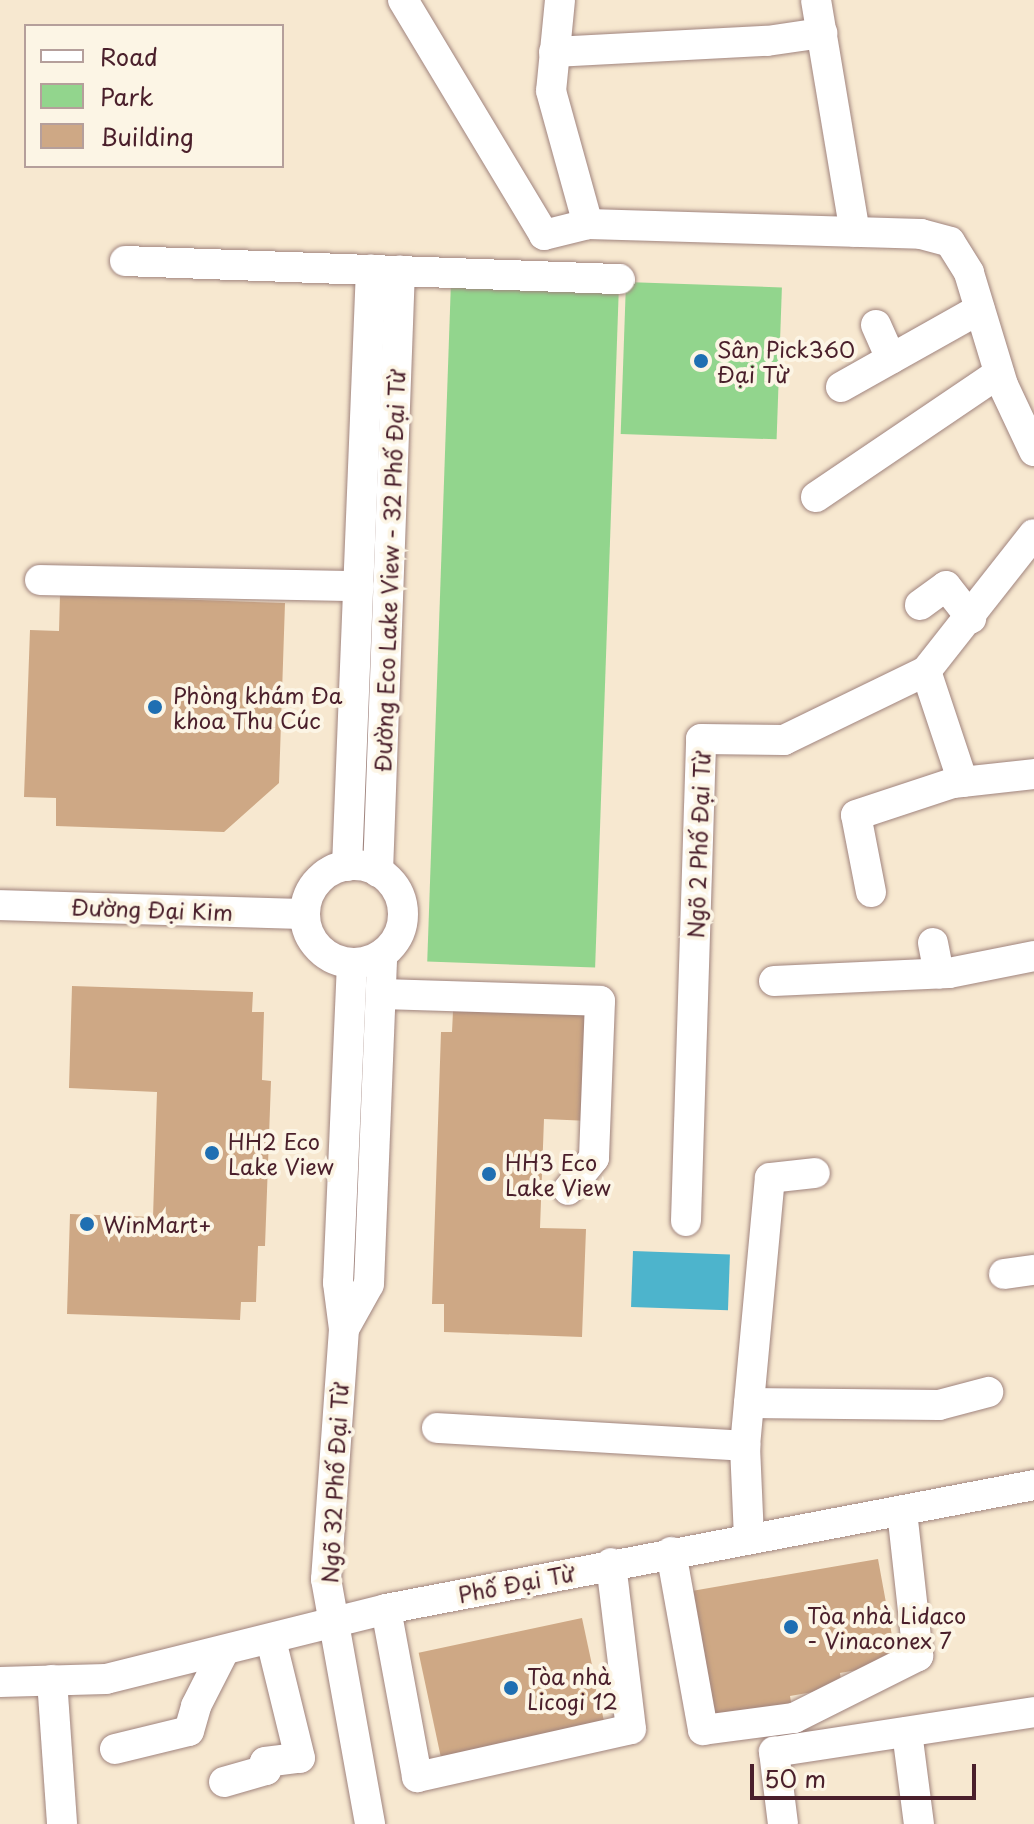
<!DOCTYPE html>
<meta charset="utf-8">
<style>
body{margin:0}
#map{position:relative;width:1034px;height:1824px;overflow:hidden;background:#f7e8d0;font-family:"Playpen Sans",sans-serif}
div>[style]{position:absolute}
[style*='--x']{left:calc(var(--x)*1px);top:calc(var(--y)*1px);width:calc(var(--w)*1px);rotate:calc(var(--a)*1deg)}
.green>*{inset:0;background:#92d58d;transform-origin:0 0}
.water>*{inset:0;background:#4db4cc;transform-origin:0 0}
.building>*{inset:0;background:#cea885;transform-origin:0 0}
.roads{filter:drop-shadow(0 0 2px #a0847e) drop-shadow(0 0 2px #a0847e)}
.minor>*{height:30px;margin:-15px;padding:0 15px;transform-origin:15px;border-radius:15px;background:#fff}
.minor>.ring{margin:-15px;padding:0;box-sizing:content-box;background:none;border:30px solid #fff;border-radius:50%}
.dots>*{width:22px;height:22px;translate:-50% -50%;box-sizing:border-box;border:4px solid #fcf5e5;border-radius:50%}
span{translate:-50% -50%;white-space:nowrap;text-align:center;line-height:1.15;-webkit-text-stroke:8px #fcf5e5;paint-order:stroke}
.poi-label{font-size:22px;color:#4a1f2b}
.left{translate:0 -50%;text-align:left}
.street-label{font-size:22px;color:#4a1f2b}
.legend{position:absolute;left:24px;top:24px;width:260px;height:144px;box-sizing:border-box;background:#fcf5e5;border:2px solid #b59f9b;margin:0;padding:10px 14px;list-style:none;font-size:24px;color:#4a1f2b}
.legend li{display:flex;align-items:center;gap:16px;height:40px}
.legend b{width:40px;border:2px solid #b59f9b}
.scale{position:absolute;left:750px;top:1764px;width:226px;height:36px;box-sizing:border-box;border:4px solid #4a1f2b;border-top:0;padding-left:10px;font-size:24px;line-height:28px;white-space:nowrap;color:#4a1f2b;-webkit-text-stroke:6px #fcf5e5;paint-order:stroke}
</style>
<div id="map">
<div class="green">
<i style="left:451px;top:281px;width:168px;height:681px;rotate:2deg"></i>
<i style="left:626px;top:282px;width:156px;height:152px;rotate:2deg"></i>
</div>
<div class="water">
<i style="left:633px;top:1251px;width:97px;height:56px;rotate:2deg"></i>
</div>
<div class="building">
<i style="clip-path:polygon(60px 595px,285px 603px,279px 783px,224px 832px,56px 826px,56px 798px,24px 797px,30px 630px,59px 631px)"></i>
<i style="clip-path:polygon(72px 986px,253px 992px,252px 1012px,264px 1012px,262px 1080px,271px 1081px,265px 1246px,258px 1246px,256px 1302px,241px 1302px,240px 1320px,67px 1314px,70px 1214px,153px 1217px,157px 1092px,69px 1088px)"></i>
<i style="clip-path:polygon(453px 1011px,593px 1015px,590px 1121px,544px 1119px,540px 1228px,586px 1229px,582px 1337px,444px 1332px,444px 1304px,432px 1304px,441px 1032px,452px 1032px)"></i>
<i style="clip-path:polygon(878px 1559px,897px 1663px,840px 1673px,842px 1687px,790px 1696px,793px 1713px,709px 1727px,686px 1592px)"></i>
<i style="left:582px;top:1618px;width:109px;height:167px;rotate:78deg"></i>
</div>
<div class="roads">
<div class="minor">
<i style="--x:403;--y:0;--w:274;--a:59"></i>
<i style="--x:544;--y:235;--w:45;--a:-14"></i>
<i style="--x:588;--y:224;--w:333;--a:1.7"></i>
<i style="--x:921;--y:234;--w:30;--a:15"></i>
<i style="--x:950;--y:242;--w:36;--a:58"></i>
<i style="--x:969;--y:273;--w:117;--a:73.1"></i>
<i style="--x:1003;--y:385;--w:73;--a:64.8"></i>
<i style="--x:560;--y:0;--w:91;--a:95.6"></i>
<i style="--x:551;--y:91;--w:138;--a:74.5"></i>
<i style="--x:816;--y:0;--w:235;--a:80.5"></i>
<i style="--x:554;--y:52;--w:213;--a:-3"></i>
<i style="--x:767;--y:41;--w:56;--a:-8.3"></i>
<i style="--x:125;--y:261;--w:495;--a:2.1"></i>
<i style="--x:876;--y:325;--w:37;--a:66"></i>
<i style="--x:841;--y:387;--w:159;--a:-29.3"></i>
<i style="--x:816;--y:497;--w:221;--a:-34.1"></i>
<i style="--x:40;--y:580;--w:319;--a:1.1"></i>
<i style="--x:920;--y:605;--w:32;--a:-36"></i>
<i style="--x:946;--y:586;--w:41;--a:52"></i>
<i style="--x:926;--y:671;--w:117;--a:71.6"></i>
<i class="ring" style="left:305px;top:865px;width:68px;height:68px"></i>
<i style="--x:347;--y:866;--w:597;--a:-87.7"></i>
<i style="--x:378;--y:872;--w:602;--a:-87.91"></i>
<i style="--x:871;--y:892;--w:78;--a:-101"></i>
<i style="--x:856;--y:815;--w:102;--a:-18.3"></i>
<i style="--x:953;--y:783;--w:81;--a:-6.3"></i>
<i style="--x:0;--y:905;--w:304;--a:1.7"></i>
<i style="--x:933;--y:943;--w:31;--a:79"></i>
<i style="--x:352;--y:963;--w:320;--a:92.5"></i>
<i style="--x:338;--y:1283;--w:46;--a:82.6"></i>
<i style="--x:344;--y:1329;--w:251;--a:94.1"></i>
<i style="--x:326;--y:1579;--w:249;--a:79.8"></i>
<i style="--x:774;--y:981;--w:175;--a:-2.6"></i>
<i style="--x:949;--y:973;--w:87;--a:-11.3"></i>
<i style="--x:381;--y:994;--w:219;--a:1.8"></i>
<i style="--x:600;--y:1001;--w:157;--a:92.2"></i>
<i style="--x:594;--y:1158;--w:41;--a:129.1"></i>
<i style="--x:686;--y:1221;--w:482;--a:-88.2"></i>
<i style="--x:701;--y:739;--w:83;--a:0.7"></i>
<i style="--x:784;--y:740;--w:158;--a:-25.9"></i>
<i style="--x:926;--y:671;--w:174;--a:-51.8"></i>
<i style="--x:1004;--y:1274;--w:30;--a:-8"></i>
<i style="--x:344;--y:1329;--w:51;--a:-60.9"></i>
<i style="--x:369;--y:1284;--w:330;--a:-87.7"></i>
<i style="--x:749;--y:1403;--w:190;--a:0.6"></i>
<i style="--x:939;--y:1405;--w:51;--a:-14.9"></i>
<i style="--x:437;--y:1428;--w:309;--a:3.3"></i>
<i style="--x:749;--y:1538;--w:92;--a:-92.5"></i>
<i style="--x:745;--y:1446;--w:269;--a:-84.7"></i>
<i style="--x:770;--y:1178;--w:45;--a:-6.3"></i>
<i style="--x:671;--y:1552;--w:181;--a:79.8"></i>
<i style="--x:703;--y:1730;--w:92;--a:-7.5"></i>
<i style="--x:794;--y:1718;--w:139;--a:-26.6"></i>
<i style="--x:918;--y:1656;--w:146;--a:-96.3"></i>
<i style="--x:386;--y:1609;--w:171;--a:79.5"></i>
<i style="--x:417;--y:1777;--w:219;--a:-12.6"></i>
<i style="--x:631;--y:1729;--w:167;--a:-96.9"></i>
<i style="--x:52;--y:1680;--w:144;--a:86"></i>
<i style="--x:0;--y:1682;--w:106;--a:-1.6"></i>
<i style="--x:106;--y:1679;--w:289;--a:-14"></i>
<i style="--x:386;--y:1609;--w:660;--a:-10.83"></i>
<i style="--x:907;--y:1732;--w:93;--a:82.6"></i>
<i style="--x:115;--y:1749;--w:76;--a:-13.7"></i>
<i style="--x:189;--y:1731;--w:26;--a:-74"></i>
<i style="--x:196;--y:1706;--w:59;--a:-63"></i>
<i style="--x:224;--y:1782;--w:44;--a:-15.9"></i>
<i style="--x:266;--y:1770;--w:8;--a:-97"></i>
<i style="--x:265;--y:1762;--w:35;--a:-7"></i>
<i style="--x:300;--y:1758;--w:122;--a:-103.8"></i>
<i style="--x:783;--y:1824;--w:73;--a:-97.1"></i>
<i style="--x:774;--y:1752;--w:263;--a:-8.7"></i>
</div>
</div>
<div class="dots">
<i style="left:701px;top:361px;background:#1f6fb2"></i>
<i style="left:155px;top:707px;background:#1f6fb2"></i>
<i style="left:212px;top:1153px;background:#1f6fb2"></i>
<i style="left:489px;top:1174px;background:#1f6fb2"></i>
<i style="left:87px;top:1224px;background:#1f6fb2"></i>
<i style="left:791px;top:1627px;background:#1f6fb2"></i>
<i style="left:511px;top:1688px;background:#1f6fb2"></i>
</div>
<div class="poi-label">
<span class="left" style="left:717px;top:361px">Sân Pick360<br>Đại Từ</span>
<span class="left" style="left:173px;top:707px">Phòng khám Đa<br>khoa Thu Cúc</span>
<span class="left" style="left:228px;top:1153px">HH2 Eco<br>Lake View</span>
<span class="left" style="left:505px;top:1174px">HH3 Eco<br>Lake View</span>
<span class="left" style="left:103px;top:1224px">WinMart+</span>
<span class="left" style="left:807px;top:1627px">Tòa nhà Lidaco<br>- Vinaconex 7</span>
<span class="left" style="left:527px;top:1688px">Tòa nhà<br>Licogi 12</span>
</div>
<div class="street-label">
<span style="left:389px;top:571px;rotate:-88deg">Đường Eco Lake View - 32 Phố Đại Từ</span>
<span style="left:698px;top:845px;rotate:-88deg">Ngõ 2 Phố Đại Từ</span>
<span style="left:152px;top:909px;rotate:2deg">Đường Đại Kim</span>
<span style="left:334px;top:1483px;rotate:-87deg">Ngõ 32 Phố Đại Từ</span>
<span style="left:516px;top:1583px;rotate:-11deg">Phố Đại Từ</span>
</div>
<ul class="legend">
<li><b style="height:10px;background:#fff"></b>Road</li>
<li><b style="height:22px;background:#92d58d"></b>Park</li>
<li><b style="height:22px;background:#cea885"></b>Building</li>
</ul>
<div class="scale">50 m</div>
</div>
